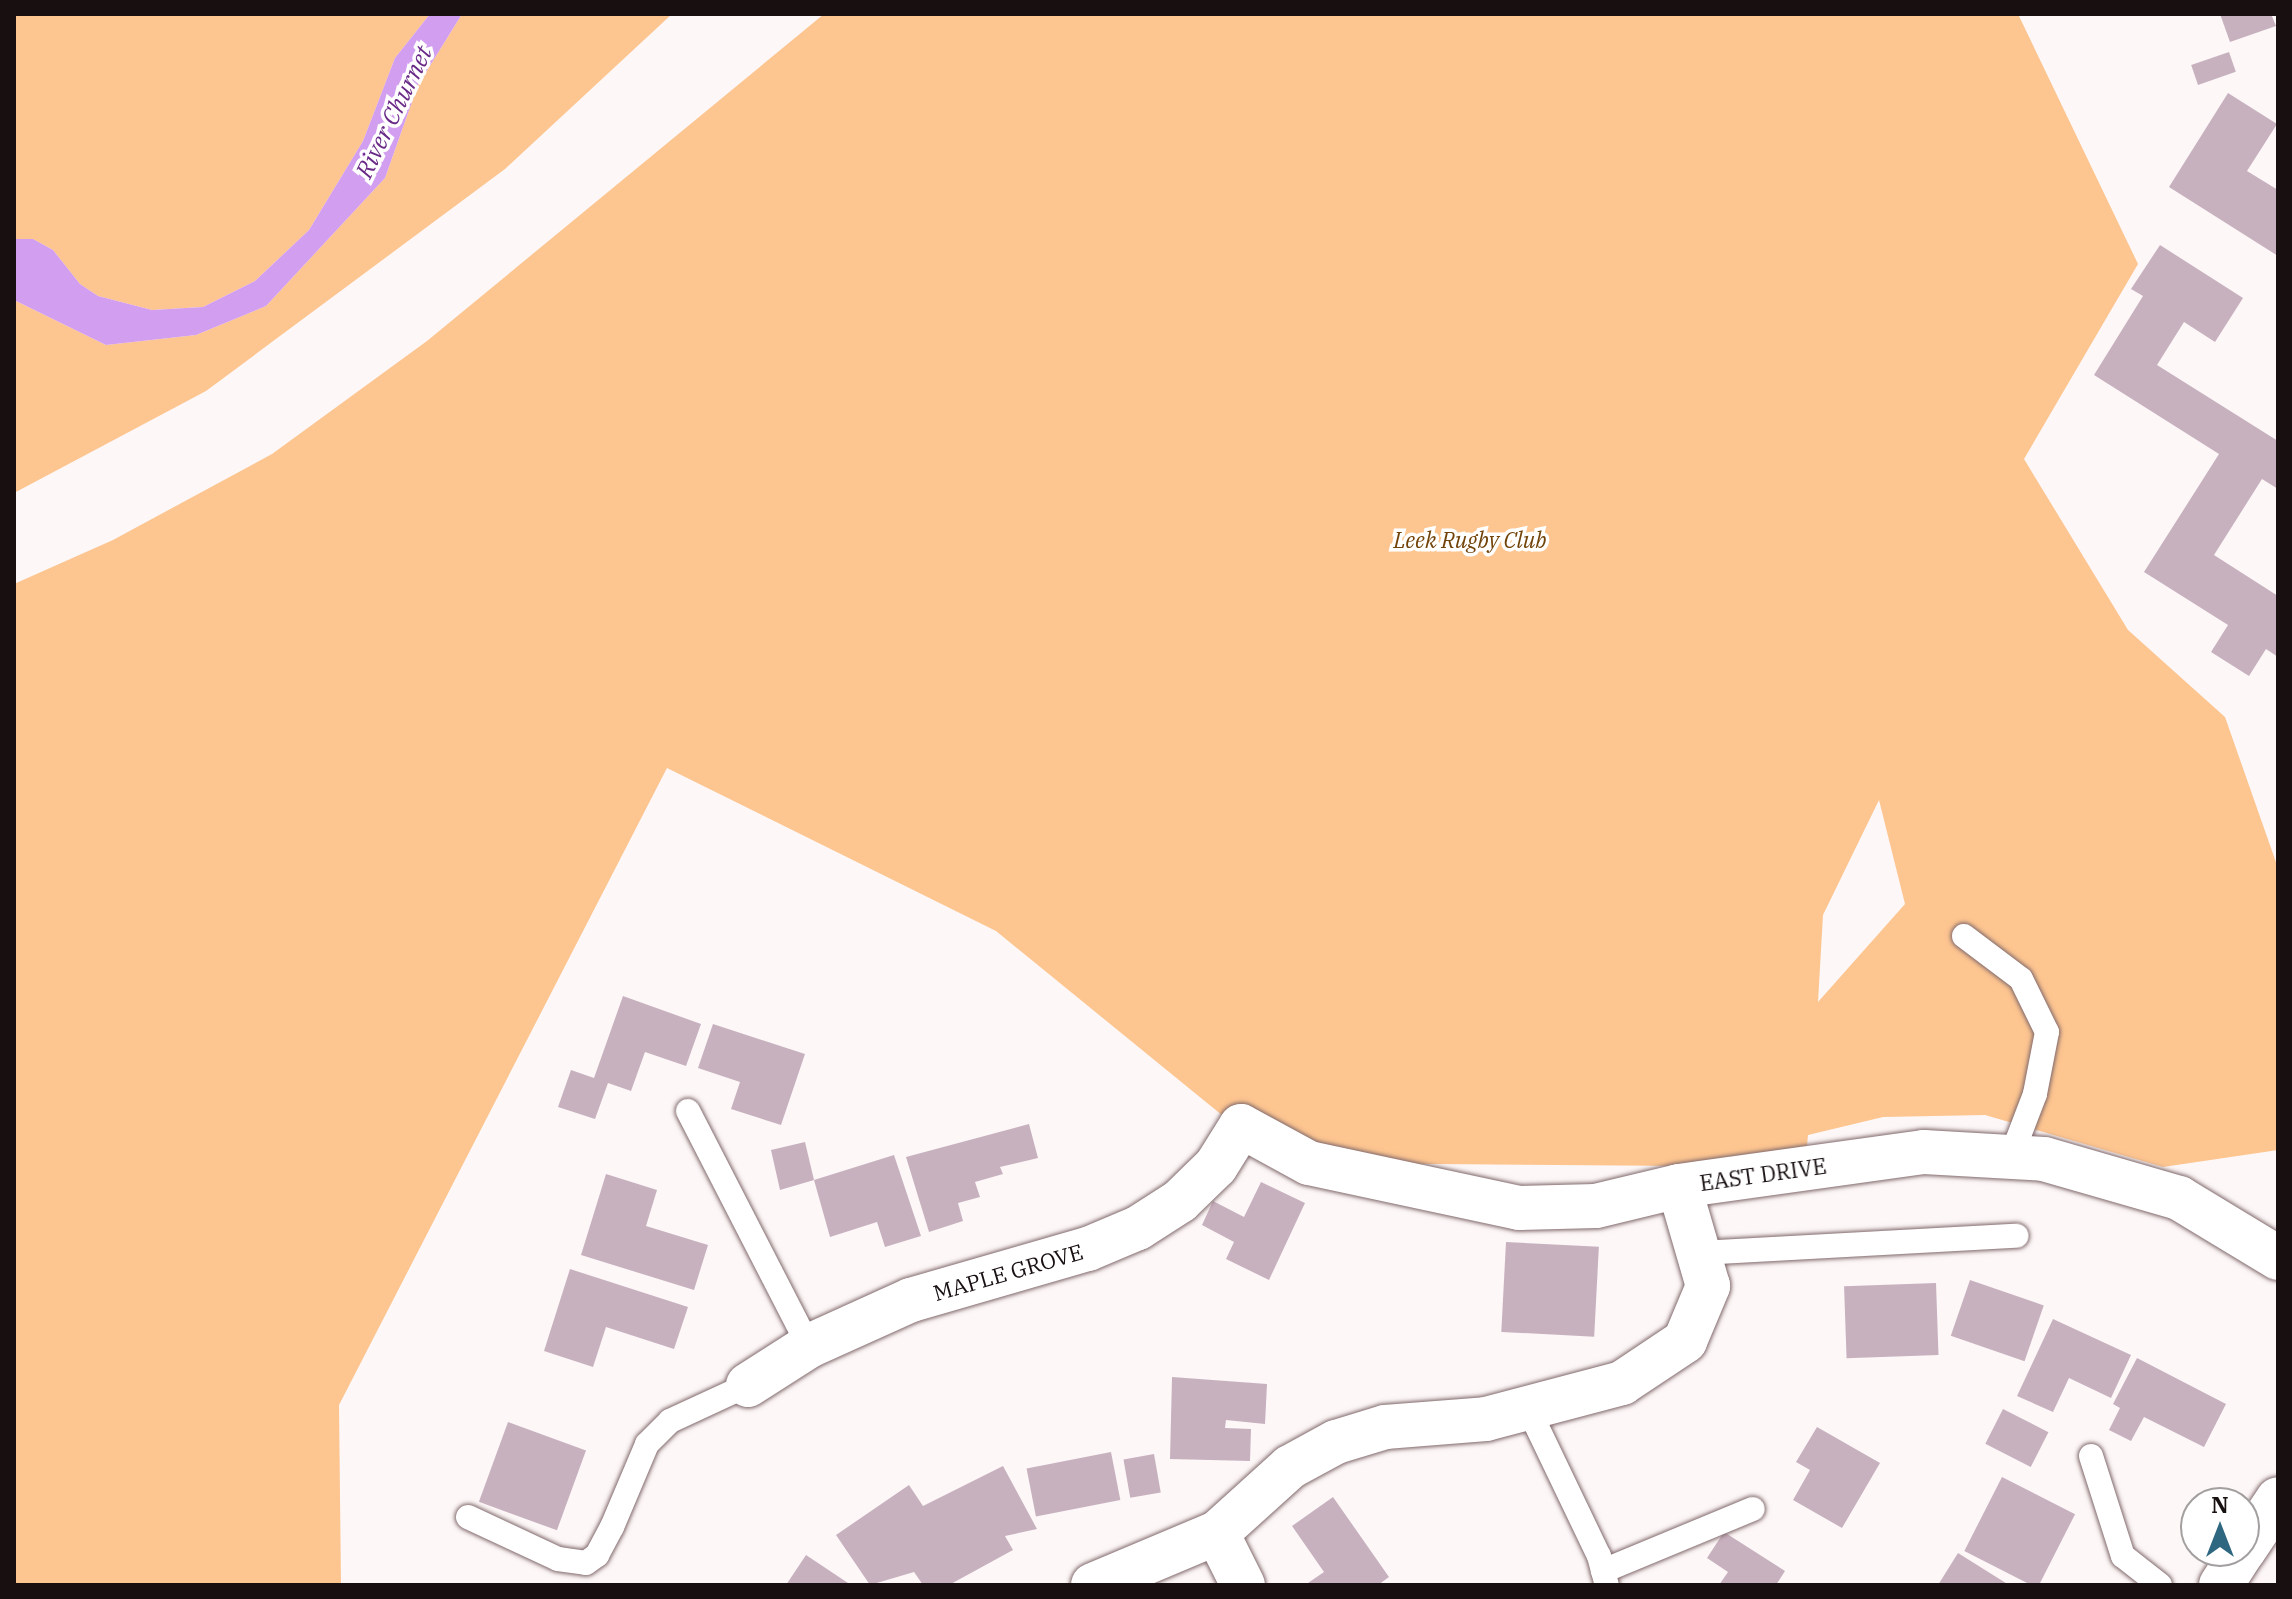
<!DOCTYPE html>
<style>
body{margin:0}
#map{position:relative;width:2292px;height:1599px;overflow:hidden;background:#fdf7f7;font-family:"IBM Plex Serif",serif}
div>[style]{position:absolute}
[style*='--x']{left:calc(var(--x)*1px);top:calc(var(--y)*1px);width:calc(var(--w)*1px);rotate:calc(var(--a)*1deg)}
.green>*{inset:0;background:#fdc590}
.water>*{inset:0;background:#d29eef}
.building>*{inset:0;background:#c8b1bf;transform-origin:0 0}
.roads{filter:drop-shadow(0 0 2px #81696c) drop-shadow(0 0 2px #81696c)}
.service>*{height:24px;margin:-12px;padding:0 12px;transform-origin:12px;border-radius:12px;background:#fff}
.minor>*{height:44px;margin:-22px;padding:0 22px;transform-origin:22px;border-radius:22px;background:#fff}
span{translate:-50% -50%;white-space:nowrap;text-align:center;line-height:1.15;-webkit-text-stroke:7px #fff;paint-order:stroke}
.park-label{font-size:22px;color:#724309;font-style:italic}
.street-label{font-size:22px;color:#180f10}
.water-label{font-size:24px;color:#692986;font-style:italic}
.frame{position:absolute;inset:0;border:16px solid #180f10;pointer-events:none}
.north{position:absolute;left:2180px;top:1487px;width:80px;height:80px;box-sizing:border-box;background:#fff;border:2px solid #a39f9f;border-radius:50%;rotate:0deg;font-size:22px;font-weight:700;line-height:32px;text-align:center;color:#180f10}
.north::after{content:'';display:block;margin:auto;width:28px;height:36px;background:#2f6781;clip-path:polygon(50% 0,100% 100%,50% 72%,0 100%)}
</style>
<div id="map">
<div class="green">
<i style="clip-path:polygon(14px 14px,430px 14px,395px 58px,363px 141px,309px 230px,255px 281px,203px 307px,152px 310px,98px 296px,80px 284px,53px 250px,33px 239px,14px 239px)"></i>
<i style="clip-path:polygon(462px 14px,672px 14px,505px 169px,206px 391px,14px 493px,14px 300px,106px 345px,196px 335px,266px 306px,385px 178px,418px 85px)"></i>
<i style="clip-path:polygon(evenodd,824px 14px,2018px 14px,2138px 264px,2024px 459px,2128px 630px,2225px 717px,2278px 868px,2278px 1150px,2163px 1167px,1985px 1115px,1883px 1117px,1808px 1135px,1805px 1167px,1309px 1163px,1228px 1120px,996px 931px,667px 768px,339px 1405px,341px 1585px,14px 1585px,14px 584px,113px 540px,272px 454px,427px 341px,824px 14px,1879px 800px,1905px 904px,1818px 1002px,1823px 915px,1879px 800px)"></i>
</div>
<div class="water">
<i style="clip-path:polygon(430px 14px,462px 14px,418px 85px,385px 178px,266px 306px,196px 335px,106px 345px,14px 300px,14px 239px,33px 239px,53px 250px,80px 284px,98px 296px,152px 310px,203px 307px,255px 281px,309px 230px,363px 141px,395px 58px)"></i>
</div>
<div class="building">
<i style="clip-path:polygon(2220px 14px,2271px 14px,2276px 26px,2230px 42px)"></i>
<i style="left:2229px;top:52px;width:21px;height:40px;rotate:71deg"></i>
<i style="clip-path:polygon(2228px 93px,2277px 124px,2247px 171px,2278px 190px,2278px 256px,2169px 187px)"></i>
<i style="clip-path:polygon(2160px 245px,2243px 298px,2215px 342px,2184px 322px,2157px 365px,2278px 441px,2278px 489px,2262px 479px,2214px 555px,2278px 596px,2278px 657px,2266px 649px,2249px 676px,2211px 652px,2228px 625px,2144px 572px,2219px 454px,2094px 375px,2143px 296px,2131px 289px)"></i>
<i style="clip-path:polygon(623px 996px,701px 1024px,686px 1066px,645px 1052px,631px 1091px,608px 1083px,595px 1119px,558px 1107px,571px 1070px,594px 1078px)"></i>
<i style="clip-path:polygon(713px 1024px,805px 1054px,781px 1125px,731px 1109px,740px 1082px,698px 1068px)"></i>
<i style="clip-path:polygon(1029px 1124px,1038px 1158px,1000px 1167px,1003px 1174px,975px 1182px,980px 1197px,958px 1203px,963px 1221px,929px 1232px,906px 1157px)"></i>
<i style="clip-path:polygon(805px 1142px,814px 1180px,894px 1155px,921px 1236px,885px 1247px,877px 1222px,830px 1237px,814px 1180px,780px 1190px,771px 1150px)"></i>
<i style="clip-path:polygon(606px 1174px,657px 1190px,646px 1226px,708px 1245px,694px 1290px,581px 1255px)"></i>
<i style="clip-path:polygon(1261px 1182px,1305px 1203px,1269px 1280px,1226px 1259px,1234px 1242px,1202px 1225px,1213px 1201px,1244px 1217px)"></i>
<i style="left:1506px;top:1242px;width:93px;height:90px;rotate:3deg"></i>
<i style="clip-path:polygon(570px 1269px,688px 1307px,674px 1349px,606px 1327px,593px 1367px,544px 1351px)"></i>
<i style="left:1970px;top:1280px;width:78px;height:59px;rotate:19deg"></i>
<i style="left:1936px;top:1283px;width:72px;height:92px;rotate:88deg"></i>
<i style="clip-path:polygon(2053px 1319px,2131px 1355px,2111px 1398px,2069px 1378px,2053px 1412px,2017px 1396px)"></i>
<i style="clip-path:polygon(2137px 1358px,2226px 1404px,2204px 1447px,2144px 1417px,2131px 1441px,2109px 1430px,2120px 1408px,2113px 1404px)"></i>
<i style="clip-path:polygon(1172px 1377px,1267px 1384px,1265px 1424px,1226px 1420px,1225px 1428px,1251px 1429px,1250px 1461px,1170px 1459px)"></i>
<i style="left:2003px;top:1409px;width:51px;height:39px;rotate:27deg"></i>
<i style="left:508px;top:1422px;width:83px;height:85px;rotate:20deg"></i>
<i style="clip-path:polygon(1817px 1427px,1880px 1463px,1842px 1528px,1793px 1500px,1810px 1470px,1796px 1462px)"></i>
<i style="left:1111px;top:1452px;width:49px;height:86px;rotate:79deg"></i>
<i style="left:1154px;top:1454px;width:39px;height:31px;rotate:80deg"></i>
<i style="clip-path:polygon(1003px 1466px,1037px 1529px,1005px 1536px,1013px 1550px,949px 1585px,923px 1585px,914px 1572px,870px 1585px,836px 1535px,909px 1485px,923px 1506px)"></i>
<i style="left:2002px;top:1477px;width:82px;height:83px;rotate:27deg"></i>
<i style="clip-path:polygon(1333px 1497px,1389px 1577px,1378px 1585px,1305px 1585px,1324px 1572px,1292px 1526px)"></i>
<i style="clip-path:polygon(1724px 1532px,1785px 1571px,1776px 1585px,1719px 1585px,1728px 1572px,1707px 1558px)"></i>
<i style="clip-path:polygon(1958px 1553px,2009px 1585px,1938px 1585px)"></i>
<i style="clip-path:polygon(806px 1555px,851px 1585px,786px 1585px)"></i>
</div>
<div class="roads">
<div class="service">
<i style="--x:1964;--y:936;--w:71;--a:37"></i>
<i style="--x:2021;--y:979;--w:59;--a:63.9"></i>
<i style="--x:2047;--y:1032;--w:63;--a:101"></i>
<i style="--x:2035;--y:1094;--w:67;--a:110.9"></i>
<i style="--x:688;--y:1111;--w:264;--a:62.8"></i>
<i style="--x:1698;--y:1253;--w:319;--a:-3.1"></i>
<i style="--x:1528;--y:1408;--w:164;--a:64.4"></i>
<i style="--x:1599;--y:1556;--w:30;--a:75"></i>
<i style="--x:2091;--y:1456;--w:105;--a:72.3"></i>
<i style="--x:2123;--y:1556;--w:47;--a:38.1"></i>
<i style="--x:468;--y:1517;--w:99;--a:25"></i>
<i style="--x:558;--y:1559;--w:28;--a:8"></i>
<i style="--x:586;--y:1563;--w:14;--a:-36"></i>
<i style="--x:597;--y:1555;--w:32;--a:-62"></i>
<i style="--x:612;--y:1527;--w:90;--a:-67.1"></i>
<i style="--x:647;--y:1444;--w:33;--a:-45"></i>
<i style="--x:670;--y:1421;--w:86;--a:-24.8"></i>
<i style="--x:1603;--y:1571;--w:162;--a:-22.5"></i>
</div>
<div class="minor">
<i style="--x:748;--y:1385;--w:72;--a:-32.6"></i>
<i style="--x:809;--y:1346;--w:112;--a:-24.3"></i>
<i style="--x:911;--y:1300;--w:184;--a:-16.1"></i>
<i style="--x:1088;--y:1249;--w:54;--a:-22.8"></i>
<i style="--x:1138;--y:1228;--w:50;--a:-32.7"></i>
<i style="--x:1180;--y:1201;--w:50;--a:-44.2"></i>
<i style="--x:1216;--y:1166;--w:47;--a:-58"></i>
<i style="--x:1241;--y:1126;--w:77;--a:28.6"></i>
<i style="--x:1309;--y:1163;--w:215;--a:12.1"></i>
<i style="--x:1519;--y:1208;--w:77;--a:-1.5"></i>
<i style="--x:1596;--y:1206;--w:85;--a:-13.5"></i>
<i style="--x:1679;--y:1186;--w:247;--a:-7.9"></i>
<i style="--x:1924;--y:1152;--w:120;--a:3.3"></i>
<i style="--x:2044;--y:1159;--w:141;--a:16.1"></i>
<i style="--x:2179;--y:1198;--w:116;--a:31.2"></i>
<i style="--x:2244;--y:1550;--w:61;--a:-56.3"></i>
<i style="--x:1093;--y:1585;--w:134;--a:-22.8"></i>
<i style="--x:1243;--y:1585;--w:58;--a:-116.6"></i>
<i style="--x:1217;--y:1533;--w:98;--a:-42.1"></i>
<i style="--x:1290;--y:1467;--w:52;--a:-28.5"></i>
<i style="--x:1336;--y:1442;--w:51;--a:-17"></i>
<i style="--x:1385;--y:1427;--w:101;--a:-4.5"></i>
<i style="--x:1486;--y:1419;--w:141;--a:-14.8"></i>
<i style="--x:1622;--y:1383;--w:76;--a:-33.7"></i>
<i style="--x:1685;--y:1341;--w:60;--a:-67.3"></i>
<i style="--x:1708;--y:1286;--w:104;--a:-106.2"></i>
<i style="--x:2221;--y:1585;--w:40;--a:-57.1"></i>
</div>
</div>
<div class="park-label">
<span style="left:1470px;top:540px">Leek Rugby Club</span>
</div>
<div class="street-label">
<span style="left:1763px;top:1174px;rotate:-8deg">EAST DRIVE</span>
<span style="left:1008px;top:1272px;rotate:-16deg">MAPLE GROVE</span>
</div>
<div class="water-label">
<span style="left:394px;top:112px;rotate:-64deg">River Churnet</span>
</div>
<div class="frame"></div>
<div class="north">N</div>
</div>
